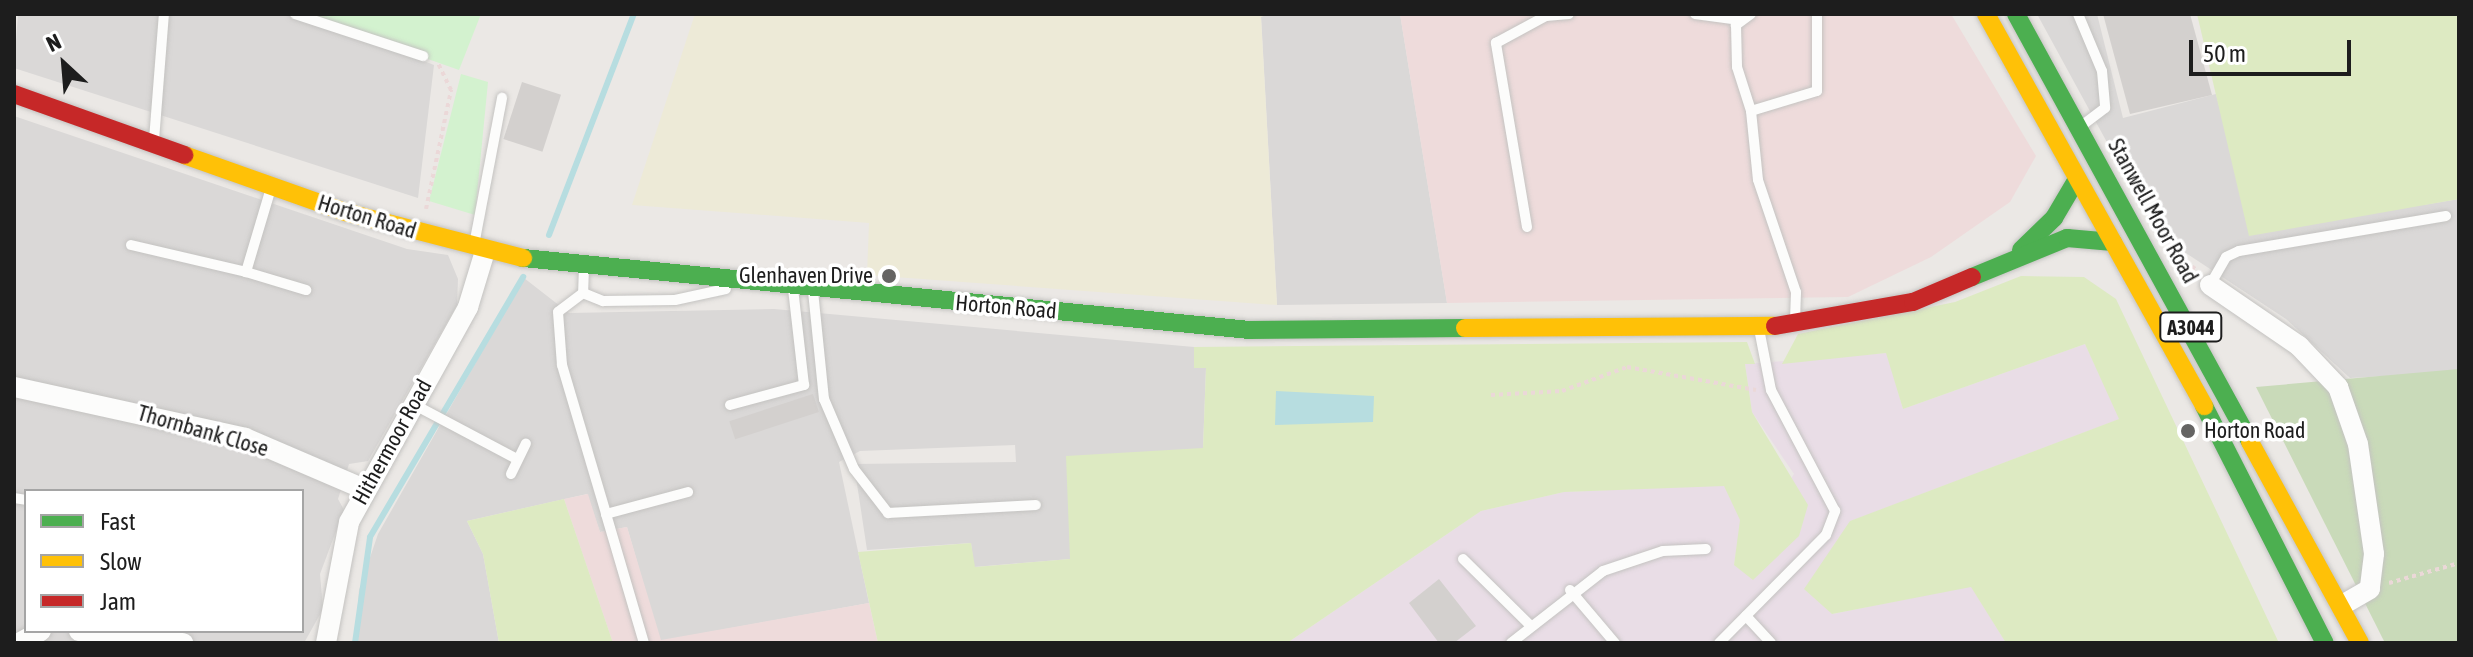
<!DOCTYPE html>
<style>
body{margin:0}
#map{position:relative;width:2473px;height:657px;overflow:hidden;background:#ebe8e5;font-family:"Asap Condensed",sans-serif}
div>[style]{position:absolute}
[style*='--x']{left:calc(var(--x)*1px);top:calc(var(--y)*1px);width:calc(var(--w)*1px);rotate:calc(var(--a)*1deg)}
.residential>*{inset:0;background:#dad8d7}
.commercial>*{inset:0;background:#eedbdb}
.industrial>*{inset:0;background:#e9dde6}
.farmland>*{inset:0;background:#edead7}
.grass>*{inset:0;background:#ddeac2}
.forest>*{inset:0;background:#c9dab9}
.park>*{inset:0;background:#d3f2cf}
.water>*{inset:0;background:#b7dde0}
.stream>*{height:6px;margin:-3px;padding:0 3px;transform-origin:3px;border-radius:3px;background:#b7dde0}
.building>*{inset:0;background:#d3d0ce;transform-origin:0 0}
.path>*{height:4px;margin-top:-2px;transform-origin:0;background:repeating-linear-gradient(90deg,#ebd8d8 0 4px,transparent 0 8px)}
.roads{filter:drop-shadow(0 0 2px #c4c3c1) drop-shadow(0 0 2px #c4c3c1)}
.lane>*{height:10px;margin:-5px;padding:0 5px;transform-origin:5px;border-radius:5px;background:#fcfcfb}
.street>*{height:20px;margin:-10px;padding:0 10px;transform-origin:10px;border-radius:10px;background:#fcfcfb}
.fast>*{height:18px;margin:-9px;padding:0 9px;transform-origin:9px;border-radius:9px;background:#4caf50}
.slow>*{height:18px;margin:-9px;padding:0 9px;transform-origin:9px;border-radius:9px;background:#ffc107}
.jam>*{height:18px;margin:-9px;padding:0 9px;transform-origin:9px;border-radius:9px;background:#c62828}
.dots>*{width:22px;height:22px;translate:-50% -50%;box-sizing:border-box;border:4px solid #fff;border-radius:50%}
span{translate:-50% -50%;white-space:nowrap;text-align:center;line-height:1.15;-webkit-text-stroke:7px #fff;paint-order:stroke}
.shield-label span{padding:2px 6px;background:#fff;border:2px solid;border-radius:6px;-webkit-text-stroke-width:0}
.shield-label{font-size:20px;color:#1d1d1d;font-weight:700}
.street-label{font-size:22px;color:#1d1d1d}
.poi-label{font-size:22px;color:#1d1d1d}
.right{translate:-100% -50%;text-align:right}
.left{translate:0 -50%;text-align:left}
.frame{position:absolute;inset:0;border:16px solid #1d1d1d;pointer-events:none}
.legend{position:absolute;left:24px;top:489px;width:280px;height:144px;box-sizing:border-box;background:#fff;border:2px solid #a5a5a5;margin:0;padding:10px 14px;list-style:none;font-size:24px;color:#1d1d1d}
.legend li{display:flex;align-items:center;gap:16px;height:40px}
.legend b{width:40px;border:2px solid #a5a5a5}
.north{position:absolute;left:24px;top:24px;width:80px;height:80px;-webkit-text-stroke:6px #fff;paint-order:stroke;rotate:334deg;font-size:22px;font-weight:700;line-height:32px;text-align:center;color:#1d1d1d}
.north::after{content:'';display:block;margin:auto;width:28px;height:36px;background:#1d1d1d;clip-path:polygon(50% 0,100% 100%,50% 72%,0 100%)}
.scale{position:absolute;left:2189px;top:40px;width:162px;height:36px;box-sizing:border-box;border:4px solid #1d1d1d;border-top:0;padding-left:10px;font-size:24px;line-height:28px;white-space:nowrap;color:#1d1d1d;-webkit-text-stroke:6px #fff;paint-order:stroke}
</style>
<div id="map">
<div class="residential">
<i style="clip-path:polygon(18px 14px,301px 14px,434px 65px,418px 198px,14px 68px)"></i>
<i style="clip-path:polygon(1400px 14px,1447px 303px,1277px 305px,1261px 16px)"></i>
<i style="clip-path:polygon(2037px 14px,2097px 14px,2123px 118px,2216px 94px,2223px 121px,2423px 205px,2459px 199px,2459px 372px,2350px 378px,2286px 319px,2157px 234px)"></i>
<i style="clip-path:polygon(evenodd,14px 116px,407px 249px,448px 255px,458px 279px,457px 305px,368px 461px,349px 464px,338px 499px,344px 510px,320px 574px,323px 609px,304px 643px,14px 643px,14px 116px,26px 491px,302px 491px,302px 631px,26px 631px,26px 491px)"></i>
<i style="clip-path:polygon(524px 278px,569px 313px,774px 309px,1194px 347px,1194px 368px,1206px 368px,1203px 448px,1070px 559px,974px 567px,971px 543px,867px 550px,854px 464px,1016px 462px,1015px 445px,860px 451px,839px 462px,869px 603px,660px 641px,627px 527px,600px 532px,587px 494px,467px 521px,483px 554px,499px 643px,355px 643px,359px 590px,378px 534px)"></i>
</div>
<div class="commercial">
<i style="clip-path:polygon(1400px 14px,1951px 14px,2036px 156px,2010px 202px,1931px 257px,1848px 297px,1447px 303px)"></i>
<i style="clip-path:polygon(588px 494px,600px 532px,627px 527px,661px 640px,869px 603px,878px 643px,613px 643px,564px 499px)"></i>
</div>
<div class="industrial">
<i style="clip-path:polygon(2085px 344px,2120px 419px,1851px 521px,1833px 614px,1971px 586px,2006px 643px,1287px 643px,1481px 511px,1564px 492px,1724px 485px,1741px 520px,1734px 565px,1794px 474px,1752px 412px,1745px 364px,1887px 353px,1903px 409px)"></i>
</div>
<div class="farmland">
<i style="clip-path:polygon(695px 14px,1269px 14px,1261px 17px,1277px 305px,867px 275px,869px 223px,632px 205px)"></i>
</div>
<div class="grass">
<i style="clip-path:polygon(2197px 14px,2459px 14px,2459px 199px,2249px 236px)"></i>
<i style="clip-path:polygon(2021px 276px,2084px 277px,2116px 299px,2279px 643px,2006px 643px,1971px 587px,1832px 614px,1804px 589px,1850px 521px,2119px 419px,2085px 344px,1903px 409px,1886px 353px,1782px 364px,1798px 334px,1955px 302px)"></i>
<i style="clip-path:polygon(1747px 342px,1755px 364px,1745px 364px,1752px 412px,1808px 505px,1799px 536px,1753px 580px,1734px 565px,1740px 520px,1724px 486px,1564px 492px,1481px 511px,1287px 643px,878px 643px,858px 552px,971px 543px,975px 567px,1070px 559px,1066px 456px,1203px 448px,1206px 368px,1194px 368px,1194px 347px)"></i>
<i style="clip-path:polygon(564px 499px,613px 643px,499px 643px,483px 554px,467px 521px)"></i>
</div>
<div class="forest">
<i style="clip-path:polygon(2459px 369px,2459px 643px,2385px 643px,2256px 387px)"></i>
</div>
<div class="park">
<i style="clip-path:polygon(301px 14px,481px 14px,459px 70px)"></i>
<i style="clip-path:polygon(461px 74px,488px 82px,475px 215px,429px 201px)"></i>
</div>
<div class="water">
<i style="clip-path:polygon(1276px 391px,1374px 396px,1373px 422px,1275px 425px)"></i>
</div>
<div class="stream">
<i style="--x:549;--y:235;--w:237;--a:-69"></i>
<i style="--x:355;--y:643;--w:107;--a:-81.9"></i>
<i style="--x:370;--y:537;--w:302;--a:-59.5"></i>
</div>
<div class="building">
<i style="clip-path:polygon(2103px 14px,2190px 14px,2212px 95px,2130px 114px)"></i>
<i style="left:522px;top:82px;width:41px;height:60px;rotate:18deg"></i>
<i style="left:813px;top:394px;width:19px;height:88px;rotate:72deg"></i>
<i style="clip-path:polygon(1439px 579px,1476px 626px,1454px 643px,1439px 643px,1409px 603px)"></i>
</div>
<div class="path">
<i style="--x:426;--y:209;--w:122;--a:-78.1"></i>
<i style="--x:451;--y:90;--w:32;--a:-116"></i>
<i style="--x:2179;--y:257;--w:24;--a:36"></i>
<i style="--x:1491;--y:395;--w:71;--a:-3.2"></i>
<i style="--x:1562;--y:391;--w:69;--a:-20.3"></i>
<i style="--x:1627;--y:367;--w:131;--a:10.1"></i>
<i style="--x:2389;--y:583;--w:73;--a:-15.9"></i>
</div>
<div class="roads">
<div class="lane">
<i style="--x:295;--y:14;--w:135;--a:18.2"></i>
<i style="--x:1695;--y:14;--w:45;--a:7.6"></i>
<i style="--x:1751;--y:14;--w:19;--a:144"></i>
<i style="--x:1736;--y:25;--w:42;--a:88.6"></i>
<i style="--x:1737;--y:67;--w:46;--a:72.3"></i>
<i style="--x:1751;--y:111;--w:69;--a:84.2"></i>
<i style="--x:1758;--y:180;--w:118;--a:71.3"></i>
<i style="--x:1796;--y:292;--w:32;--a:92"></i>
<i style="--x:2078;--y:14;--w:62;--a:67.2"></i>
<i style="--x:2102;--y:71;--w:37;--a:85"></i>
<i style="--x:2105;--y:108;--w:31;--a:143"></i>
<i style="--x:1751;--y:111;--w:69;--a:-16.9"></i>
<i style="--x:1817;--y:91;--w:77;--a:-90"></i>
<i style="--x:154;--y:140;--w:126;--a:-85.5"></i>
<i style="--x:271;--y:188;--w:88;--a:106.6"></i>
<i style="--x:246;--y:272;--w:63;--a:16.7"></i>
<i style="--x:1527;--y:227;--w:187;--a:-99.6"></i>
<i style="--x:1496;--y:43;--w:57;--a:-28.4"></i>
<i style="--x:1546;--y:16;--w:23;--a:-5"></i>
<i style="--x:131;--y:245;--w:118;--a:13.2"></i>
<i style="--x:474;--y:245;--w:150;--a:-79.2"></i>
<i style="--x:584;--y:267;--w:26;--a:92"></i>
<i style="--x:583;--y:293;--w:22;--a:22"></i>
<i style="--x:603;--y:301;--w:72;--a:-0.8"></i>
<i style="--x:675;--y:300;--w:52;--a:-12.2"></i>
<i style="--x:2210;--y:285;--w:32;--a:-60"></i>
<i style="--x:2226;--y:257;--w:14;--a:-25"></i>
<i style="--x:2239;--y:251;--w:210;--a:-9.6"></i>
<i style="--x:813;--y:291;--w:109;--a:84.2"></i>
<i style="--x:824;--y:399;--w:76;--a:66.8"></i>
<i style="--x:854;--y:469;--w:56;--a:52.3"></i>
<i style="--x:888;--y:513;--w:148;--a:-3.1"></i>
<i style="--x:583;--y:293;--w:31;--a:143"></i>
<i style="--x:558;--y:312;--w:53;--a:85.7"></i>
<i style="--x:562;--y:365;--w:155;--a:73.5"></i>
<i style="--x:606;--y:514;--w:85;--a:-15"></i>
<i style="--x:413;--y:404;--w:118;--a:27.9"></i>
<i style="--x:730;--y:405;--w:77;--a:-15.1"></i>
<i style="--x:804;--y:385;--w:97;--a:-96.5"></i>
<i style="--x:511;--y:474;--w:34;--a:-64"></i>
<i style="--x:14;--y:498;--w:12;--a:9"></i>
<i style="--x:606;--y:514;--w:134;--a:73.6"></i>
<i style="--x:1463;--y:559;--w:94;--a:44.6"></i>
<i style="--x:1570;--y:590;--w:70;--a:49.7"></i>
<i style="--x:1746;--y:616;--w:37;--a:47"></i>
<i style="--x:1511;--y:643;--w:117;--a:-38"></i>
<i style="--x:1603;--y:571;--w:63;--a:-18.4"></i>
<i style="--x:1663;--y:551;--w:43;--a:-2.7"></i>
<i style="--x:1719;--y:643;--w:152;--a:-45.3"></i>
<i style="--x:1826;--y:535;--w:26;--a:-69"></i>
<i style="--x:1835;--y:511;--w:137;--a:-117.9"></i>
<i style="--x:1771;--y:390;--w:62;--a:-101.1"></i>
</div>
<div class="street">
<i style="--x:2210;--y:285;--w:108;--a:34.4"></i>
<i style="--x:2299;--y:346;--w:57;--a:46.4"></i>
<i style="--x:2338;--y:387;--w:60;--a:70.7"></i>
<i style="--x:2358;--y:444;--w:111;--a:81.7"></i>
<i style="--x:2374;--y:554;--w:35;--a:97"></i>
<i style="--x:2370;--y:589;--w:32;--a:150"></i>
<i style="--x:14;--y:387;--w:237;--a:12.4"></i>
<i style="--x:245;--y:438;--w:129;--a:23.2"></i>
<i style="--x:79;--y:631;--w:105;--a:6.6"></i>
<i style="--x:19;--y:643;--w:25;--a:-29"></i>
<i style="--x:326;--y:643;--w:123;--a:-79.2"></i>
<i style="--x:349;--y:522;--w:246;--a:-61"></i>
<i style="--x:468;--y:307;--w:59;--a:-73.1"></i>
</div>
<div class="fast">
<i style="--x:2016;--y:14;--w:488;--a:61.3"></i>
<i style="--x:2021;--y:250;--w:46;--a:-44.1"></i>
<i style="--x:2054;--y:218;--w:45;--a:-59.5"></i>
<i style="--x:523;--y:258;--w:730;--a:5.66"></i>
<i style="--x:1249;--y:330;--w:216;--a:-0.5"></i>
<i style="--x:1972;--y:277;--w:103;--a:-22.3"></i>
<i style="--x:2067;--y:238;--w:46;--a:5"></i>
<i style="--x:2204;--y:406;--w:266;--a:63"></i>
</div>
<div class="slow">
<i style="--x:1986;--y:14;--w:449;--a:60.9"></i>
<i style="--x:184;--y:155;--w:171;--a:19.5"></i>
<i style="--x:345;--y:212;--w:184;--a:14.5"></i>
<i style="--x:1465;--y:328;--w:310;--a:-0.4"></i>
<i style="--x:2250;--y:442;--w:229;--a:61.3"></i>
</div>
<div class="jam">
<i style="--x:14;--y:94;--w:181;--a:19.7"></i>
<i style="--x:1775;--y:326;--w:140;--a:-9.9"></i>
<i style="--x:1913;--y:302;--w:64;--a:-23"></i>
</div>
</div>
<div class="dots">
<i style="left:889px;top:276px;background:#656463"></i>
<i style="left:2188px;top:431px;background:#656463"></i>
</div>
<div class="shield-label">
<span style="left:2191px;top:327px">A3044</span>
</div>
<div class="street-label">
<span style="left:2153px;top:211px;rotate:61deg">Stanwell Moor Road</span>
<span style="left:367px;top:217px;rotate:17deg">Horton Road</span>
<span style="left:1006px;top:307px;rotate:5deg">Horton Road</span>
<span style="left:203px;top:431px;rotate:16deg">Thornbank Close</span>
<span style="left:392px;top:442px;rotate:-61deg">Hithermoor Road</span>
</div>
<div class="poi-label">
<span class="right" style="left:873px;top:276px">Glenhaven Drive</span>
<span class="left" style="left:2204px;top:431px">Horton Road</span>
</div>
<div class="frame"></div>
<ul class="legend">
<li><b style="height:10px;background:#4caf50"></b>Fast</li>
<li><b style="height:10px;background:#ffc107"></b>Slow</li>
<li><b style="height:10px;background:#c62828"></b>Jam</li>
</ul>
<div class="north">N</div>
<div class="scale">50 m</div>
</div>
